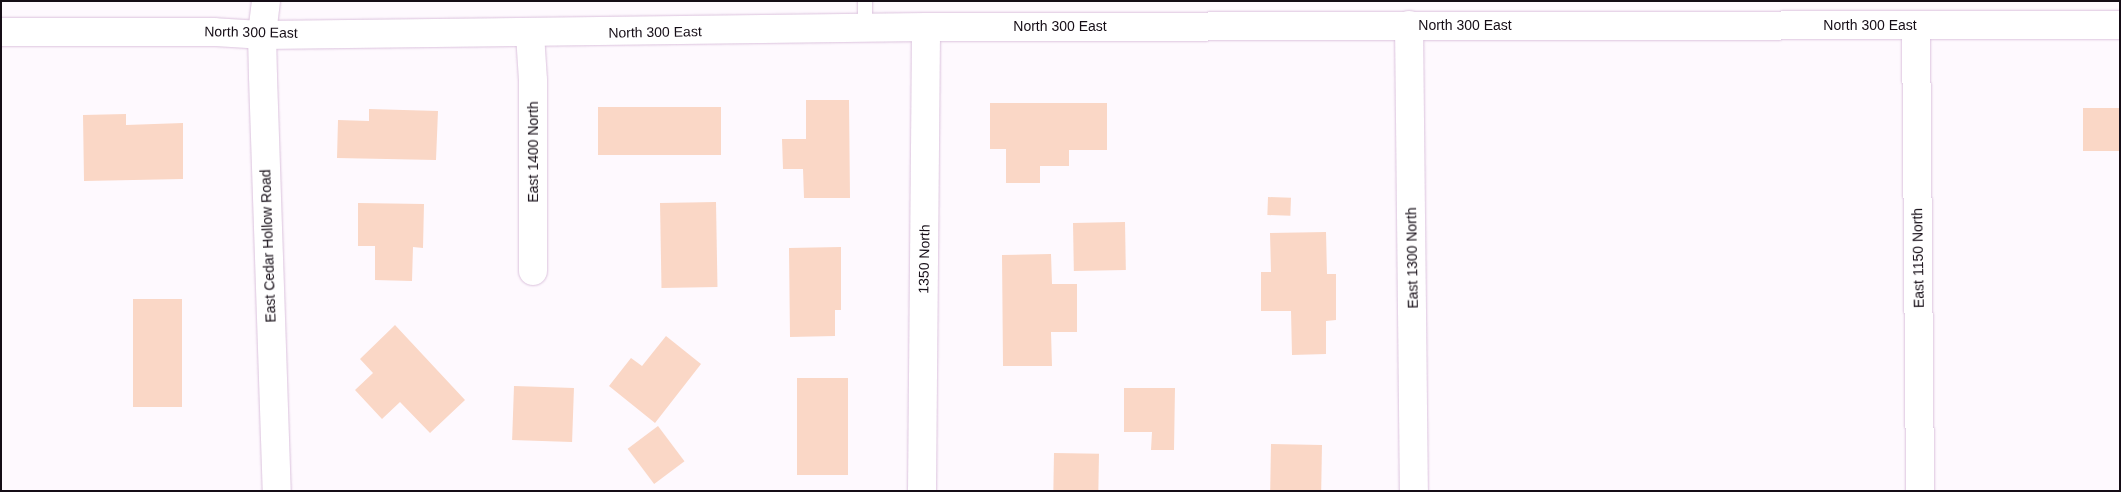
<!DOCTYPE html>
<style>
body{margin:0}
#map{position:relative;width:2121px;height:492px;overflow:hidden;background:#fef9fe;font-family:Helvetica,sans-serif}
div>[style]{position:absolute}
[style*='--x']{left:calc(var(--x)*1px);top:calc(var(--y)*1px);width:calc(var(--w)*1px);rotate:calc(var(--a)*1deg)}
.building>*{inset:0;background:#fad7c6;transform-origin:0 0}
.roads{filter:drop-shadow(0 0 1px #dbc2dd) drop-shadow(0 0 1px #dbc2dd)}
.lane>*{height:14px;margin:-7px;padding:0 7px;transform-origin:7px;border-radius:7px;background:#fff}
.street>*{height:28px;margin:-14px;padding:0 14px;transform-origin:14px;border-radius:14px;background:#fff}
.secondary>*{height:28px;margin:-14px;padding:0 14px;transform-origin:14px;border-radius:14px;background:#fff}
span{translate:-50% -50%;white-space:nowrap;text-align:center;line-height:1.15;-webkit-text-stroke:4px #fff;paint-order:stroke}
.street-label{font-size:14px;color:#150d16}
.frame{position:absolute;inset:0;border:2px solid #150d16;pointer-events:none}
</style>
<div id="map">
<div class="building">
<i style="clip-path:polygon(806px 100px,849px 100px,850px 198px,804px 198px,803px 169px,783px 169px,782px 139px,806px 139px)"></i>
<i style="clip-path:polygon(990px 103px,1107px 103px,1107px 150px,1069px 150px,1069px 166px,1040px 166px,1040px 183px,1006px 183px,1006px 149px,990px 149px)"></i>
<i style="left:721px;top:107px;width:48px;height:123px;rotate:90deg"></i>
<i style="left:2120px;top:108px;width:43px;height:37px;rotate:90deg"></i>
<i style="clip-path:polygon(369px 109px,438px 111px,436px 160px,337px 158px,338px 120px,369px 121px)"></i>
<i style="clip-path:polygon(126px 114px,126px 125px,183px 123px,183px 179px,84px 181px,83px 115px)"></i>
<i style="left:1268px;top:197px;width:23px;height:18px;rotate:2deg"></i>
<i style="left:716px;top:202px;width:85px;height:56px;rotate:89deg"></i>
<i style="clip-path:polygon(358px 203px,424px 204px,423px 248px,413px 247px,412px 281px,375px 280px,375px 246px,358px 246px)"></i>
<i style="left:1125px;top:222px;width:48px;height:52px;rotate:89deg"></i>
<i style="clip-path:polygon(1326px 232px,1327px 274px,1336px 274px,1336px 320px,1326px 321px,1326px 354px,1292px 355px,1291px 311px,1261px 311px,1261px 272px,1271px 272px,1270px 233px)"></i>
<i style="clip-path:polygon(841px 247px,841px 310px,835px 310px,835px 336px,790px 337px,789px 248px)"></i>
<i style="clip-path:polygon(1051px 254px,1052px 284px,1077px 284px,1077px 332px,1051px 332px,1052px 366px,1003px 366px,1002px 255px)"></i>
<i style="left:133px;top:299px;width:49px;height:108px"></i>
<i style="clip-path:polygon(395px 325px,465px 400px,430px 433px,400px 402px,382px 419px,355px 390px,373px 373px,360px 359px)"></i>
<i style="clip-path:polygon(666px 336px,701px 364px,655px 423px,609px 386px,631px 358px,642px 366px)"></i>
<i style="left:797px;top:378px;width:51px;height:97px"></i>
<i style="left:514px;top:386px;width:60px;height:54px;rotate:2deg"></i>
<i style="clip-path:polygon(1124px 388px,1175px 388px,1174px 450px,1151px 450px,1152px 432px,1124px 432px)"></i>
<i style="left:658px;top:426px;width:44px;height:38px;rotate:53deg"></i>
<i style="left:1271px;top:444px;width:51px;height:47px;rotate:1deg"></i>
<i style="left:1054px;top:453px;width:45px;height:38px;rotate:1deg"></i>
</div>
<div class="roads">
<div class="lane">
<i style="--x:865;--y:1;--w:28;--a:90"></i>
</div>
<div class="street">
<i style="--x:1409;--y:25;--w:466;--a:89.4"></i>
<i style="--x:1916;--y:25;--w:466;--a:89.5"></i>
<i style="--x:530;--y:34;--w:47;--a:86.3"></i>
<i style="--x:533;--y:81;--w:190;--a:90"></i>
<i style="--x:262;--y:35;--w:664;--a:-0.69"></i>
<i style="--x:926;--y:27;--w:1194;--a:-0.1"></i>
<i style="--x:922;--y:491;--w:464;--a:-89.5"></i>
</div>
<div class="secondary">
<i style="--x:266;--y:1;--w:34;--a:97"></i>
<i style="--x:262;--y:35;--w:42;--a:88.6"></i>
<i style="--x:263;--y:77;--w:414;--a:88.1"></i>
<i style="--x:1;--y:32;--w:213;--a:0"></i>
<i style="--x:214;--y:32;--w:48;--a:3.6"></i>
</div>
</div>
<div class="street-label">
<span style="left:1465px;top:25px">North 300 East</span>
<span style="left:1870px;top:25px">North 300 East</span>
<span style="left:1060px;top:26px">North 300 East</span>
<span style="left:251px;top:32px;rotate:1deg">North 300 East</span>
<span style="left:655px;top:32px;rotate:-1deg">North 300 East</span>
<span style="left:533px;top:152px;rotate:-90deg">East 1400 North</span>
<span style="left:268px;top:246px;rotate:-92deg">East Cedar Hollow Road</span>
<span style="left:1412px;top:258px;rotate:-91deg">East 1300 North</span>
<span style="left:1918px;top:258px;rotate:-91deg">East 1150 North</span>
<span style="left:924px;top:259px;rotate:-89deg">1350 North</span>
</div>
<div class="frame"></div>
</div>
